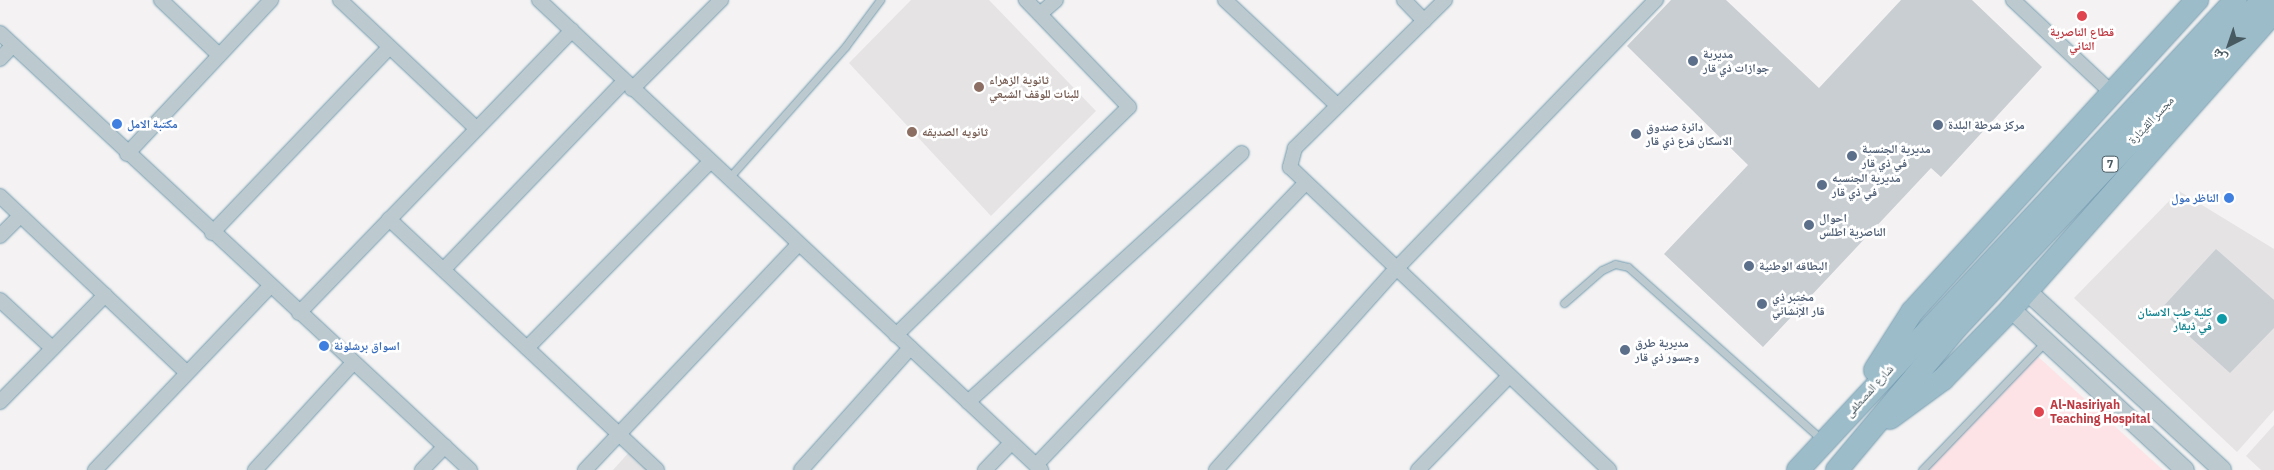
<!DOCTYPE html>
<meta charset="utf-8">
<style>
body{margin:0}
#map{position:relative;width:2274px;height:470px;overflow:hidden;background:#f4f2f2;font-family:"IBM Plex Sans","Noto Naskh Arabic",sans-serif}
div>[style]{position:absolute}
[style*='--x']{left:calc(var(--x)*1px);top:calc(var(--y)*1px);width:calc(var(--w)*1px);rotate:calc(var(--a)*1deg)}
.education>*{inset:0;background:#e5e3e4}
.medical>*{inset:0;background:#fde3e6}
.building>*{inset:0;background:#c8ced2}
.roads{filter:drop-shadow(0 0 1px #729baf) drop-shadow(0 0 1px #729baf)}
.service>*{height:7px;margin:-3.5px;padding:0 3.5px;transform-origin:3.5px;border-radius:3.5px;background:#bccacf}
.minor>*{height:14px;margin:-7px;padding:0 7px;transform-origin:7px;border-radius:7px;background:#bccacf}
.tertiary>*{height:18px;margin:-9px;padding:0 9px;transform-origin:9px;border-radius:9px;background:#bccacf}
.trunk>*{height:22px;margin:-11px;padding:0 11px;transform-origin:11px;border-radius:11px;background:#9cbcca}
.dots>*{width:14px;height:14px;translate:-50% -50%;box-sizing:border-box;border:2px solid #fff;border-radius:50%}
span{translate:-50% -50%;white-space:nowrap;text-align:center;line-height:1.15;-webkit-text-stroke:5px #fff;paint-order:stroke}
.shield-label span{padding:1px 4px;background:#fff;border:1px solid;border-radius:4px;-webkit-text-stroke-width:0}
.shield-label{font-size:11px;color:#485a61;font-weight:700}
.health-label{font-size:12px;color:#be3a42;font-weight:700}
.left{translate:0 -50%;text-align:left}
.service-label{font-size:12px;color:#4e5e75;font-weight:700}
.education-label{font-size:12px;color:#785e54;font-weight:700}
.street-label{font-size:12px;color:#485a61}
.shop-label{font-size:12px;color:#366cbe;font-weight:700}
.right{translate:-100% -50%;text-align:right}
.culture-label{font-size:12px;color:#0d838f;font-weight:700}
.north{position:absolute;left:2204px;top:20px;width:50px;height:50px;-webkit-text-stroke:4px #fff;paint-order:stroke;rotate:221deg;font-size:14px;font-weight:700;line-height:20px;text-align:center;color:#485a61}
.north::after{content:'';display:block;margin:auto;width:18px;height:22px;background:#485a61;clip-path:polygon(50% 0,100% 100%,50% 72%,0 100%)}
</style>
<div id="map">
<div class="education">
<i style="clip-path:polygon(911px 0,989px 0,1096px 111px,991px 216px,849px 63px)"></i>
<i style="clip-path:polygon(2179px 191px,2274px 249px,2274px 410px,2237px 452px,2074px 298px)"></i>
<i style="clip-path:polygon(2274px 425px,2274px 470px,2261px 470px,2246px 456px)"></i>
<i style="clip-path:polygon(632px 449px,656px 470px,613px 470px)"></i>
</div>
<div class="medical">
<i style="clip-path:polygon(2035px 354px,2163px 470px,1925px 470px)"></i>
</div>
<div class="building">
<i style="clip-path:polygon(1671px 0,1726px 0,1819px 88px,1901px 0,1972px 0,2042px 67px,1941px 177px,1931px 168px,1763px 347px,1664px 254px,1748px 165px,1627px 46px)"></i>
<i style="clip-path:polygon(2216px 249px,2274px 300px,2274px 328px,2230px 373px,2160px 310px)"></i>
</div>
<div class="roads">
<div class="service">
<i style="--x:727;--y:180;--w:178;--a:-48.4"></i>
<i style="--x:845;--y:47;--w:59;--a:-53.3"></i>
<i style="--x:1564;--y:303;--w:50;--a:-41"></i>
<i style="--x:1602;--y:270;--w:14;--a:-25"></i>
<i style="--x:1615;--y:264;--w:13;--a:13"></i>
<i style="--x:1628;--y:267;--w:260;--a:41.7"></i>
<i style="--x:1922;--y:470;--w:178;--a:-46.1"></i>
</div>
<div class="minor">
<i style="--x:161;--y:0;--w:80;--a:43.5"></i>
<i style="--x:340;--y:0;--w:188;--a:43.3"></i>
<i style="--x:539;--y:0;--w:688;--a:43.11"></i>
<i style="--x:1225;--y:0;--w:154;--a:43.2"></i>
<i style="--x:1404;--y:0;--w:29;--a:46"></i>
<i style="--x:1445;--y:0;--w:211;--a:135.4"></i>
<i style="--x:1295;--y:148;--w:20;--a:105"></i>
<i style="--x:1290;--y:167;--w:440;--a:43.5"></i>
<i style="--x:2013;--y:0;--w:136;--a:43.2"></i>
<i style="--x:1040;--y:14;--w:21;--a:-41"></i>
<i style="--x:0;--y:33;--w:642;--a:42.92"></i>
<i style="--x:0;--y:59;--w:19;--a:-47"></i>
<i style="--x:632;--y:89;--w:126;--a:-45"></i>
<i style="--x:127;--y:154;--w:211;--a:-46.9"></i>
<i style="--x:0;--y:196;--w:257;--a:43.4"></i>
<i style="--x:389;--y:219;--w:367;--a:43.1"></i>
<i style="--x:212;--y:233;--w:257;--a:-46.3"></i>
<i style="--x:0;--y:236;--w:28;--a:-45"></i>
<i style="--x:444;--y:269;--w:260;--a:-46.2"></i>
<i style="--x:0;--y:300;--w:71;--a:42.7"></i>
<i style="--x:299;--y:313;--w:393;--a:-46"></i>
<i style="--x:896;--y:335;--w:326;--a:-44.4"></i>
<i style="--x:1129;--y:107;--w:149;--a:-133.9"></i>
<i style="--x:527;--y:348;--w:260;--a:-45.5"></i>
<i style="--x:0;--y:402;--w:150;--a:-45.5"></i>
<i style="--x:968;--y:402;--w:370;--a:-42.3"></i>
<i style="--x:1036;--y:465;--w:388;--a:-46.3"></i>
<i style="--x:95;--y:470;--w:254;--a:-46.4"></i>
<i style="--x:255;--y:470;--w:145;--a:-47.5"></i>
<i style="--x:422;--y:470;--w:33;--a:-46"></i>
<i style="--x:585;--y:470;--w:310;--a:-46.6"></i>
<i style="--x:801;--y:470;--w:164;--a:-48.2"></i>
<i style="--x:985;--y:470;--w:37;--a:-46"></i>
<i style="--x:1216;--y:470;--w:268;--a:-48.2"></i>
<i style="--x:1395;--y:270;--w:376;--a:-46"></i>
<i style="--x:1418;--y:470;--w:128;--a:-45.9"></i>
</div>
<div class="tertiary">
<i style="--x:2028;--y:292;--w:263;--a:42.5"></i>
<i style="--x:2011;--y:309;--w:237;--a:42.8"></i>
</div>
<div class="trunk">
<i style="--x:1875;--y:370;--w:69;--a:-57.5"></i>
<i style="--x:1912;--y:312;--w:423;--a:-47.6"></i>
<i style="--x:1890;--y:418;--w:66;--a:-36.3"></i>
<i style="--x:1943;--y:379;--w:98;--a:-45.8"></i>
<i style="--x:2011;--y:309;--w:397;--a:-48.5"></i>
<i style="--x:1798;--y:470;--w:642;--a:-47.02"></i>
<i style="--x:1837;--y:470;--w:187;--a:-50"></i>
<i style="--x:1957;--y:327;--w:448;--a:-46.9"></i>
</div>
</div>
<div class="dots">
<i style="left:2082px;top:16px;background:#e0444e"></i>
<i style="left:1693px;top:61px;background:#5c6f8a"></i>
<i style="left:979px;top:87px;background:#8d6e63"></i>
<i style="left:117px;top:124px;background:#3f7fe0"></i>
<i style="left:1938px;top:125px;background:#5c6f8a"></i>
<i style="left:912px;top:132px;background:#8d6e63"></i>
<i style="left:1636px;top:134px;background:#5c6f8a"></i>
<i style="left:1852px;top:156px;background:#5c6f8a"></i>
<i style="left:1822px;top:185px;background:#5c6f8a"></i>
<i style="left:2229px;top:198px;background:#3f7fe0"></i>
<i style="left:1809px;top:225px;background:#5c6f8a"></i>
<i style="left:1749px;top:266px;background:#5c6f8a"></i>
<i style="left:1762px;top:304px;background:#5c6f8a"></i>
<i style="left:2222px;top:319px;background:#0f9aa8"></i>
<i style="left:324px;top:346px;background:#3f7fe0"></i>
<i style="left:1625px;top:350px;background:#5c6f8a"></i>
<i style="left:2039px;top:412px;background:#e0444e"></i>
</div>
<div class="shield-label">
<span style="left:2110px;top:164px">7</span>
</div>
<div class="health-label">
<span style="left:2082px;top:39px">قطاع الناصرية<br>الثاني</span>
<span class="left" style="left:2050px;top:412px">Al-Nasiriyah<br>Teaching Hospital</span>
</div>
<div class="service-label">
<span class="left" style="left:1703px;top:61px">مديرية<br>جوازات ذي قار</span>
<span class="left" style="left:1948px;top:125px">مركز شرطة البلدة</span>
<span class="left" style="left:1646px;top:134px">دائرة صندوق<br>الاسكان فرع ذي قار</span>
<span class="left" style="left:1862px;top:156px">مديرية الجنسية<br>في ذي قار</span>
<span class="left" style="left:1832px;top:185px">مديرية الجنسيه<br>في ذي قار</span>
<span class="left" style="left:1819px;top:225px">احوال<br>الناصرية اطلس</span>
<span class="left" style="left:1759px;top:266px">البطاقه الوطنية</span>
<span class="left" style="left:1772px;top:304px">مختبر ذي<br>قار الإنشائي</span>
<span class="left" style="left:1635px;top:350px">مديرية طرق<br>وجسور ذي قار</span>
</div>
<div class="education-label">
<span class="left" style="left:989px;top:87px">ثانوية الزهراء<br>للبنات للوقف الشيعي</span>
<span class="left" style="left:922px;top:132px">ثانويه الصديقه</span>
</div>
<div class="street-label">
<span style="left:2151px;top:120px;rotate:-47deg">مجسر القيثارة</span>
<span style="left:1869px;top:391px;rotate:-48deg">شارع المصطفى</span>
</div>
<div class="shop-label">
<span class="left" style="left:127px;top:124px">مكتبة الامل</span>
<span class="right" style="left:2219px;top:198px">الناظر مول</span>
<span class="left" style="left:334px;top:346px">اسواق برشلونة</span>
</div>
<div class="culture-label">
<span class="right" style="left:2212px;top:319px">كلية طب الاسنان<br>في ذيقار</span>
</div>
<div class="north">ش</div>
</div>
